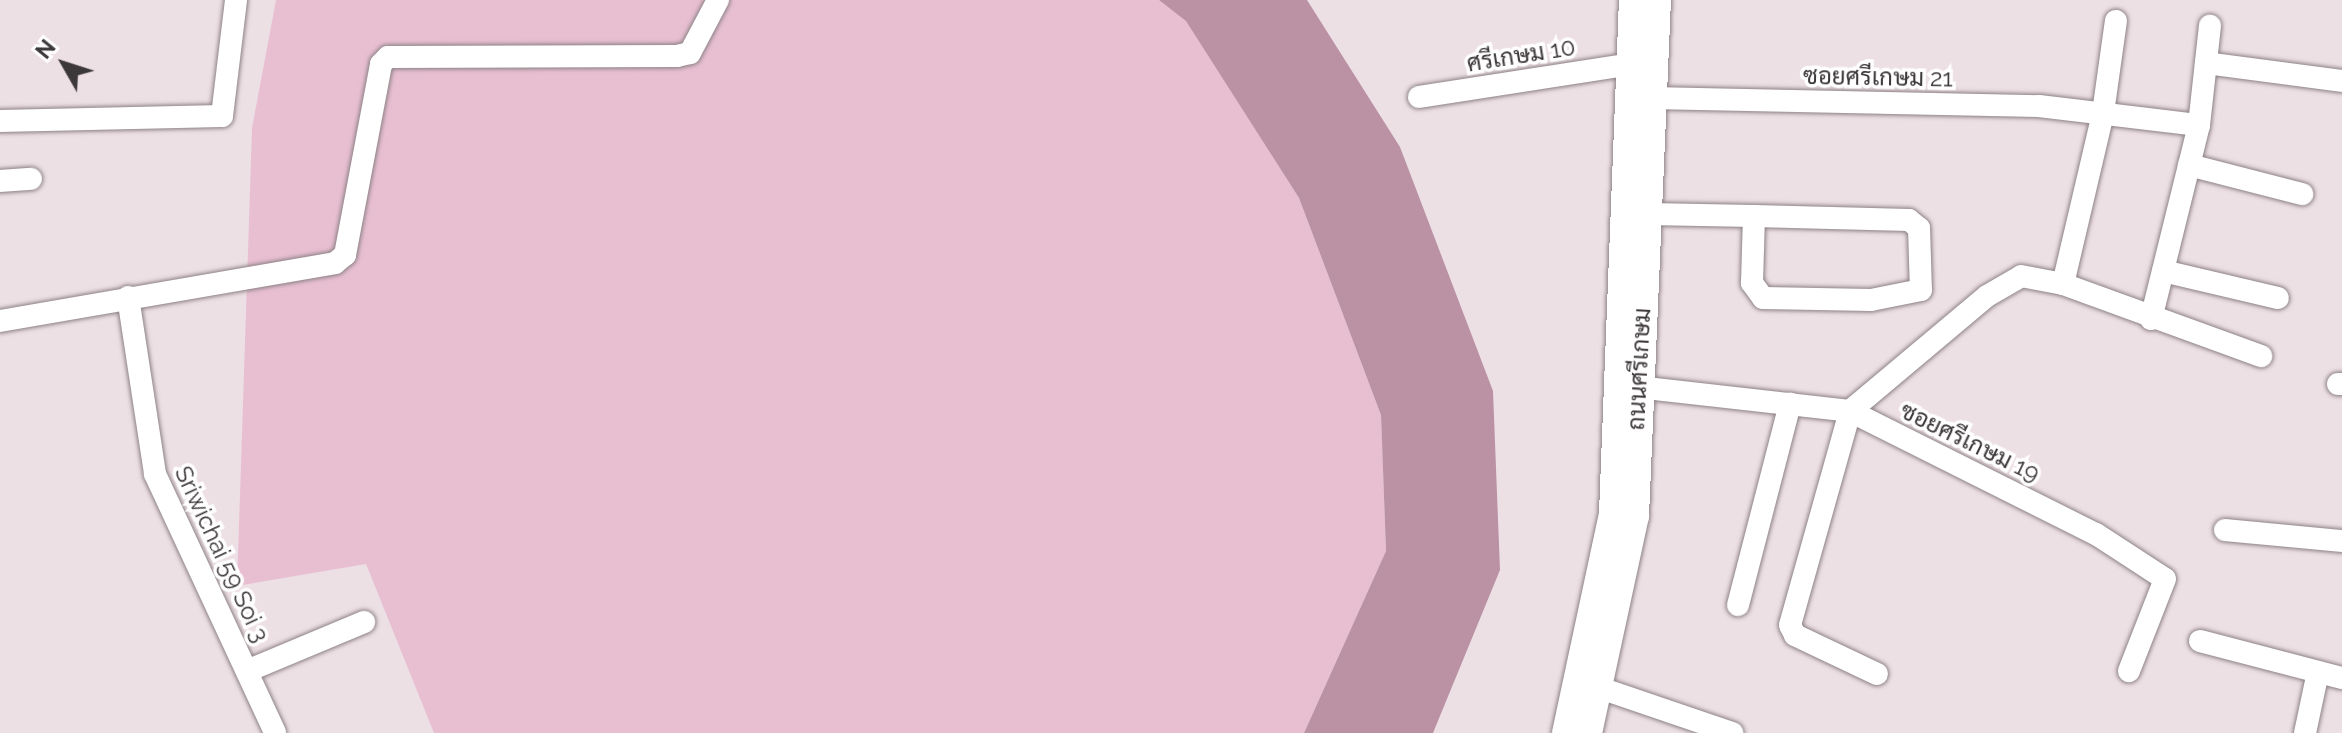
<!DOCTYPE html>
<meta charset="utf-8">
<style>
body{margin:0}
#map{position:relative;width:2342px;height:733px;overflow:hidden;background:#ede0e5;font-family:Raleway,Sarabun,sans-serif}
div>[style]{position:absolute}
[style*='--x']{left:calc(var(--x)*1px);top:calc(var(--y)*1px);width:calc(var(--w)*1px);rotate:calc(var(--a)*1deg)}
.green>*{inset:0;background:#e8bfd1}
.water>*{inset:0;background:#ba92a4}
.roads{filter:drop-shadow(0 0 2px #8d8286) drop-shadow(0 0 2px #8d8286)}
.minor>*{height:22px;margin:-11px;padding:0 11px;transform-origin:11px;border-radius:11px;background:#fff}
.major>*{height:28px;margin:-14px;padding:0 14px;transform-origin:14px;border-radius:14px;background:#fff}
span{translate:-50% -50%;white-space:nowrap;text-align:center;line-height:1.15;-webkit-text-stroke:7px #fff;paint-order:stroke}
.street-label{font-size:24px;color:#3c3739}
.north{position:absolute;left:24px;top:24px;width:80px;height:80px;-webkit-text-stroke:6px #fff;paint-order:stroke;rotate:309deg;font-size:22px;font-weight:700;line-height:32px;text-align:center;color:#3c3739}
.north::after{content:'';display:block;margin:auto;width:28px;height:36px;background:#3c3739;clip-path:polygon(50% 0,100% 100%,50% 72%,0 100%)}
</style>
<div id="map">
<div class="green">
<i style="clip-path:polygon(276px 0,1159px 0,1186px 20px,1299px 198px,1381px 415px,1386px 551px,1304px 733px,434px 733px,366px 564px,237px 586px,252px 128px)"></i>
</div>
<div class="water">
<i style="clip-path:polygon(1159px 0,1307px 0,1400px 147px,1493px 391px,1500px 570px,1433px 733px,1304px 733px,1386px 551px,1381px 415px,1299px 198px,1186px 21px)"></i>
</div>
<div class="roads">
<div class="minor">
<i style="--x:2206;--y:63;--w:137;--a:7.5"></i>
<i style="--x:1419;--y:97;--w:215;--a:-8.8"></i>
<i style="--x:1651;--y:98;--w:388;--a:1.2"></i>
<i style="--x:2039;--y:106;--w:161;--a:6.8"></i>
<i style="--x:0;--y:121;--w:222;--a:-1.3"></i>
<i style="--x:222;--y:116;--w:117;--a:-83.1"></i>
<i style="--x:2189;--y:165;--w:117;--a:14.4"></i>
<i style="--x:0;--y:181;--w:31;--a:-4"></i>
<i style="--x:1648;--y:214;--w:106;--a:1.1"></i>
<i style="--x:1754;--y:216;--w:155;--a:1.5"></i>
<i style="--x:1909;--y:220;--w:13;--a:39"></i>
<i style="--x:1919;--y:228;--w:62;--a:88.2"></i>
<i style="--x:1921;--y:290;--w:51;--a:168.7"></i>
<i style="--x:1871;--y:300;--w:108;--a:-178.9"></i>
<i style="--x:1763;--y:298;--w:19;--a:-126"></i>
<i style="--x:1752;--y:283;--w:67;--a:-88.3"></i>
<i style="--x:2163;--y:271;--w:118;--a:13.2"></i>
<i style="--x:2063;--y:284;--w:176;--a:-76.8"></i>
<i style="--x:2103;--y:113;--w:93;--a:-82"></i>
<i style="--x:128;--y:297;--w:179;--a:81.3"></i>
<i style="--x:155;--y:474;--w:285;--a:65.1"></i>
<i style="--x:2151;--y:319;--w:200;--a:-76.1"></i>
<i style="--x:2199;--y:125;--w:100;--a:-83.7"></i>
<i style="--x:0;--y:321;--w:340;--a:-9.8"></i>
<i style="--x:335;--y:263;--w:13;--a:-39"></i>
<i style="--x:345;--y:255;--w:194;--a:-79.3"></i>
<i style="--x:381;--y:64;--w:10;--a:-45"></i>
<i style="--x:388;--y:57;--w:289;--a:-0.2"></i>
<i style="--x:677;--y:56;--w:13;--a:-13"></i>
<i style="--x:690;--y:53;--w:60;--a:-62.2"></i>
<i style="--x:2338;--y:384;--w:4;--a:0"></i>
<i style="--x:1637;--y:387;--w:214;--a:6.4"></i>
<i style="--x:1850;--y:411;--w:275;--a:26.6"></i>
<i style="--x:2096;--y:534;--w:82;--a:33.1"></i>
<i style="--x:2165;--y:579;--w:99;--a:111.4"></i>
<i style="--x:2225;--y:530;--w:118;--a:5.4"></i>
<i style="--x:1738;--y:605;--w:208;--a:-75.5"></i>
<i style="--x:2200;--y:641;--w:147;--a:14.6"></i>
<i style="--x:247;--y:671;--w:127;--a:-22.7"></i>
<i style="--x:1877;--y:674;--w:91;--a:-154.6"></i>
<i style="--x:1795;--y:635;--w:11;--a:-117"></i>
<i style="--x:1790;--y:625;--w:222;--a:-74.3"></i>
<i style="--x:1850;--y:411;--w:179;--a:-40"></i>
<i style="--x:1987;--y:296;--w:39;--a:-30"></i>
<i style="--x:2021;--y:276;--w:43;--a:10.8"></i>
<i style="--x:2063;--y:284;--w:211;--a:20"></i>
<i style="--x:1597;--y:687;--w:143;--a:18.8"></i>
<i style="--x:2305;--y:733;--w:62;--a:-78"></i>
</div>
<div class="major">
<i style="--x:1566;--y:733;--w:225;--a:-77.9"></i>
<i style="--x:1613;--y:513;--w:513;--a:-87.77"></i>
<i style="--x:1588;--y:733;--w:222;--a:-77.8"></i>
<i style="--x:1635;--y:516;--w:516;--a:-87.56"></i>
</div>
</div>
<div class="street-label">
<span style="left:1521px;top:55px;rotate:-9deg">ศรีเกษม 10</span>
<span style="left:1878px;top:77px;rotate:1deg">ซอยศรีเกษม 21</span>
<span style="left:1639px;top:369px;rotate:-87deg">ถนนศรีเกษม</span>
<span style="left:1970px;top:442px;rotate:26deg">ซอยศรีเกษม 19</span>
<span style="left:222px;top:554px;rotate:65deg">Sriwichai 59 Soi 3</span>
</div>
<div class="north">N</div>
</div>
